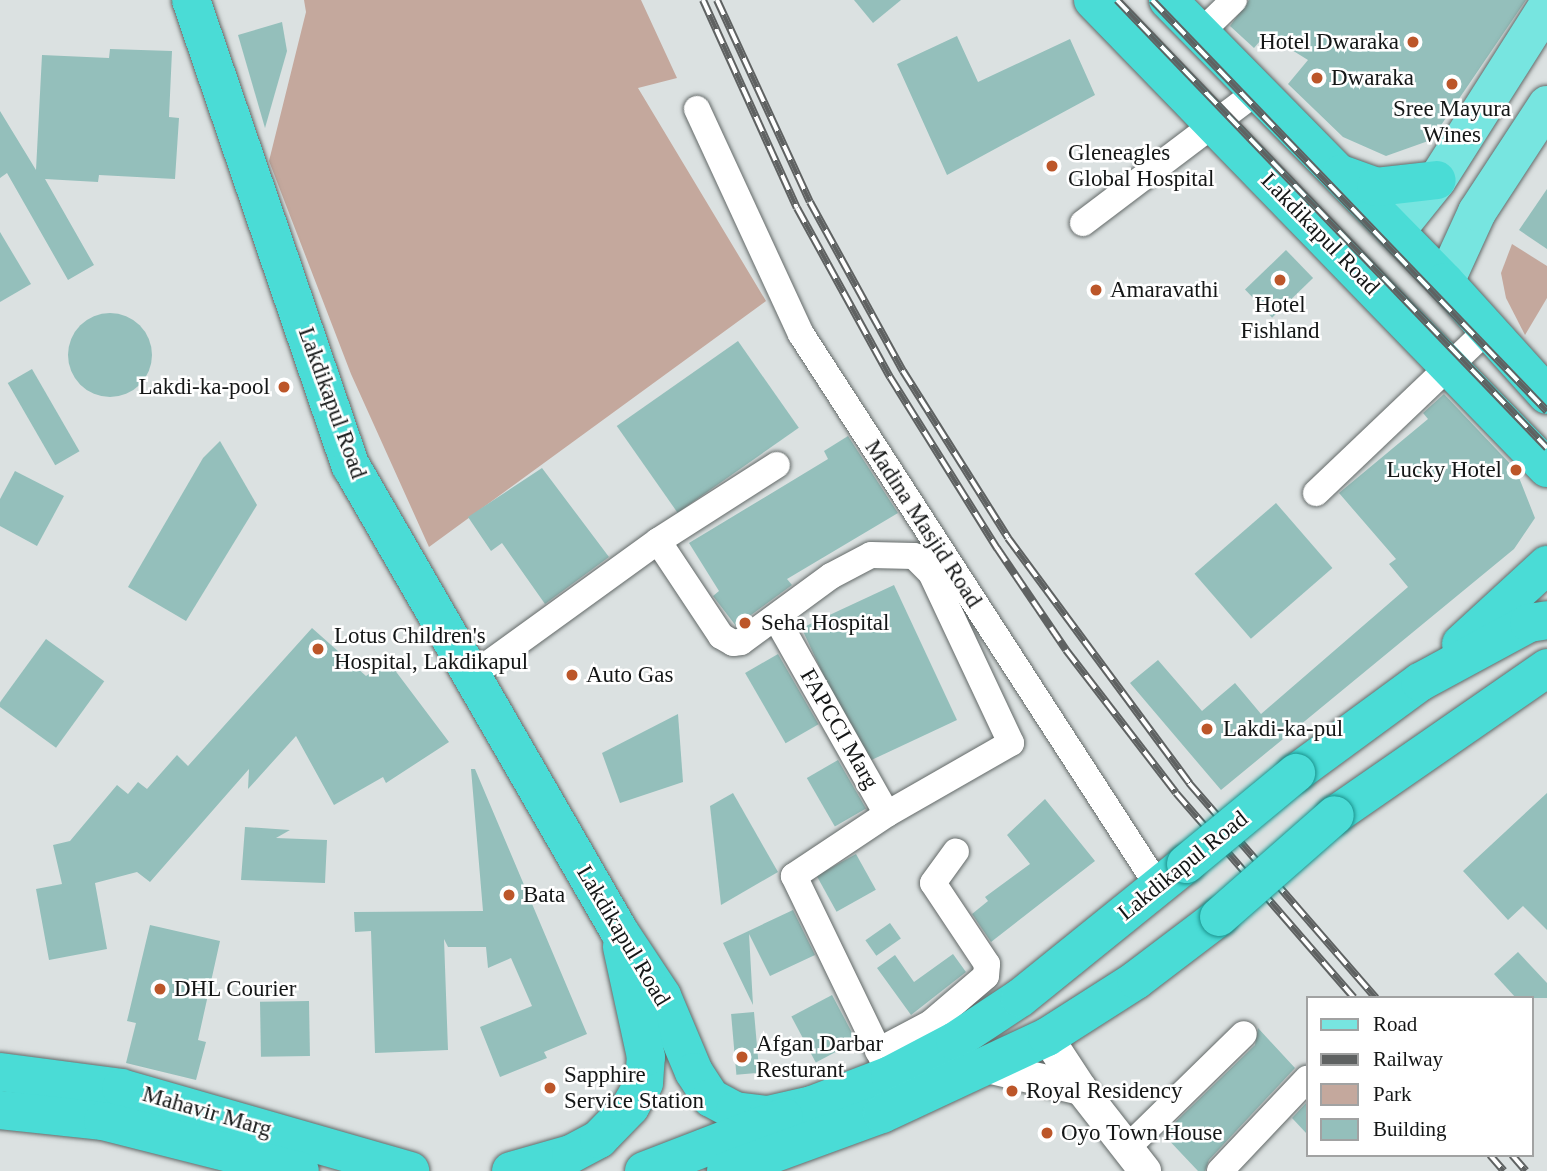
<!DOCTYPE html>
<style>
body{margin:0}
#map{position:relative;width:1547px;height:1171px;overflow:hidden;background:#dbe1e1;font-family:"Times New Roman",serif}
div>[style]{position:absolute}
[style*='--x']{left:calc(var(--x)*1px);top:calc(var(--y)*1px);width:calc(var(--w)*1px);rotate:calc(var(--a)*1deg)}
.green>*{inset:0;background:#c4a89d}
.building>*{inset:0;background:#94bfbb;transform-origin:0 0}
.round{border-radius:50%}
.roads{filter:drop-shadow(0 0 2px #636968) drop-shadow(0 0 2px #636968)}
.minor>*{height:26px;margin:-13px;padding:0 13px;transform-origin:13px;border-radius:13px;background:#fff}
.tertiary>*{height:32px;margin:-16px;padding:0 16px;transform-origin:16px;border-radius:16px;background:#fff}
.primary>*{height:38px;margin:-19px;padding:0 19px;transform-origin:19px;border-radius:19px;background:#77e5e0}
.trunk>*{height:38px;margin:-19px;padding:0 19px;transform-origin:19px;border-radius:19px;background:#4adcd6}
.rail>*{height:8px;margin-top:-4px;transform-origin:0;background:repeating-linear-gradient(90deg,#fff 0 16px,#5f6262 0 32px);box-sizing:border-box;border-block:2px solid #5f6262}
.bridges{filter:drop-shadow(0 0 2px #1a918c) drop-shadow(0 0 2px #1a918c)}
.trunk-bridge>*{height:38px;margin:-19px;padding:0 19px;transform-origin:19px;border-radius:19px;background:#4adcd6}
.dots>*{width:19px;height:19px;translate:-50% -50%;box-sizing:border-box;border:4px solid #fff;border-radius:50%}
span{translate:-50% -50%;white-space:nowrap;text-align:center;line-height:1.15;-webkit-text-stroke:5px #fff;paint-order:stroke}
.poi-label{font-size:23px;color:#141616}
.right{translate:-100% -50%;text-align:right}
.left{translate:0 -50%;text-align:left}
.street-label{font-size:23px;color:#141616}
.legend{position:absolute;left:1306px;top:996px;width:228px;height:161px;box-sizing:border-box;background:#fff;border:2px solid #a1a2a2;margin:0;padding:9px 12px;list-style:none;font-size:21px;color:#141616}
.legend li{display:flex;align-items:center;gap:14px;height:35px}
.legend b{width:35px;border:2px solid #a1a2a2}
</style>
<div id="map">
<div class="green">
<i style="clip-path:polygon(304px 0,641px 0,677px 78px,638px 88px,766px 301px,429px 547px,351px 374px,269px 161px,306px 12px)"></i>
<i style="clip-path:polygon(1512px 244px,1547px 266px,1547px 298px,1525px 335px,1506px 298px,1501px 273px)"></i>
</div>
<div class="building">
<i style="clip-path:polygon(854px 0,901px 0,873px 23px)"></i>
<i style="clip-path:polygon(1249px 0,1526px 0,1431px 140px,1386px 156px,1343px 137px,1288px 84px,1308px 60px,1266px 34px,1254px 48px,1230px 26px)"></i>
<i style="clip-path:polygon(282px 22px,287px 51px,265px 128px,238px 35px)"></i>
<i style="clip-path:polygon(957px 36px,978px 82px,1070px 39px,1095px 95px,947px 175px,897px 64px)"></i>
<i style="clip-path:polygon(110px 49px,172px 51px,169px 117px,179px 118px,175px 179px,99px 175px,98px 182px,45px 179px,94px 265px,68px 280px,7px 173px,0 178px,0 111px,36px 170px,42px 55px,109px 58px)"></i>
<i style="clip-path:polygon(1547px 189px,1547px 249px,1519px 230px)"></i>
<i style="clip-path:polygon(0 232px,31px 284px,0 302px)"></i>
<i style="left:1286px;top:250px;width:39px;height:57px;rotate:46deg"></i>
<i class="round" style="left:68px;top:313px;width:84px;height:84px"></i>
<i style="left:738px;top:341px;width:106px;height:148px;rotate:55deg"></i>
<i style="left:32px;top:369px;width:95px;height:28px;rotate:60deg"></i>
<i style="clip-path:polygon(1444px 394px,1516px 470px,1535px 518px,1514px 549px,1221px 790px,1130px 683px,1158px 660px,1202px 711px,1235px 683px,1261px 714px,1408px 587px,1389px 564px,1396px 559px,1339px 493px,1428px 419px,1423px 413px)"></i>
<i style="clip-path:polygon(848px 436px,898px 513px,787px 579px,792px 585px,736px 626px,713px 596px,719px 591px,689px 543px,828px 459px,824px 451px)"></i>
<i style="clip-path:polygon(220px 441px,257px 505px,186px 621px,128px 587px,203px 458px)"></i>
<i style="clip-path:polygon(542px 468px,609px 557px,545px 604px,502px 543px,491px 551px,468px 517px)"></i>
<i style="clip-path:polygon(15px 471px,64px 496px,37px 546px,0 526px,0 499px)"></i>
<i style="left:1276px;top:503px;width:86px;height:108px;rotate:49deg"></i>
<i style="left:894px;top:585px;width:149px;height:102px;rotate:65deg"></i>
<i style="clip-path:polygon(312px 628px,366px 676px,388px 661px,449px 742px,386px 783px,383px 777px,334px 805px,296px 736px,248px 789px,249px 769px,150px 882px,137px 872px,95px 883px,107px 949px,49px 960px,36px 889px,62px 884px,53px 845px,70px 841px,117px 785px,128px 794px,138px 782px,147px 789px,177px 755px,188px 766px)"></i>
<i style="left:46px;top:639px;width:72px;height:82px;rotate:36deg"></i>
<i style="left:778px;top:654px;width:81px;height:38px;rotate:60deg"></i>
<i style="clip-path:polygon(678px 714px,683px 782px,620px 803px,602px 753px)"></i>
<i style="left:838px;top:760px;width:56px;height:36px;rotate:60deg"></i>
<i style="clip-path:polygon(471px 769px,475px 769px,587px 1034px,544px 1052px,547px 1058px,500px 1077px,480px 1027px,532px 1006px,511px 958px,488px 968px,486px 947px,448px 947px,444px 939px,448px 1050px,375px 1053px,371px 931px,355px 932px,354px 912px,483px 911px)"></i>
<i style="clip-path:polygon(733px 793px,778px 872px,721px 905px,710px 806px)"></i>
<i style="clip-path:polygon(1547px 793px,1547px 930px,1523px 906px,1508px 920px,1463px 871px)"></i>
<i style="clip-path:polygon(1045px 799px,1095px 861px,991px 942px,972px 914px,988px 901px,985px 897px,1030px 864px,1007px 835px)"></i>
<i style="clip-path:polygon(245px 827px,290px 830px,276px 838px,327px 840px,325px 883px,241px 880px)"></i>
<i style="left:856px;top:854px;width:41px;height:45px;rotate:61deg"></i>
<i style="clip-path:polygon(793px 910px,815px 955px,770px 976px,749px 934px,753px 1005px,723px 943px)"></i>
<i style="left:890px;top:923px;width:19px;height:30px;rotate:55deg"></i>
<i style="clip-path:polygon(150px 925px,220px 941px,198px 1040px,206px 1042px,196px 1080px,126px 1063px,136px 1023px,127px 1021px)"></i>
<i style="clip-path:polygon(1518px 952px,1547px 983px,1547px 998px,1516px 998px,1494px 974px)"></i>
<i style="clip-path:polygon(953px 954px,966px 972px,911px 1015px,877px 968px,895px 955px,914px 982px)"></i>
<i style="left:832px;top:995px;width:52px;height:46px;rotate:62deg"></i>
<i style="left:309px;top:1001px;width:55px;height:49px;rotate:89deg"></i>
<i style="left:754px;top:1012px;width:61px;height:23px;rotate:85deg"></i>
<i style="clip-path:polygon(1258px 1028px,1295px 1068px,1209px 1160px,1205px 1171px,1198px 1171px,1163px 1134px,1255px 1045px)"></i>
<i style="clip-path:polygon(1307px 1102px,1307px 1134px,1292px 1118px)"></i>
</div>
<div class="roads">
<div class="minor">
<i style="--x:1200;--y:33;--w:47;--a:-44.1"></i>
<i style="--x:697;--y:109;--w:248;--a:65.2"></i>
<i style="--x:801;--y:334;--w:657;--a:57.11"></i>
<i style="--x:1083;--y:223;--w:216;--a:-37.1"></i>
<i style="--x:1316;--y:493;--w:238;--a:-43.6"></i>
<i style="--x:658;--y:541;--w:114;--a:56.4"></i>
<i style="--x:721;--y:636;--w:14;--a:30"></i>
<i style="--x:733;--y:643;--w:8;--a:-7"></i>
<i style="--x:741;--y:642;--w:112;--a:-36.3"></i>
<i style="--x:831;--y:576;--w:45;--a:-27.7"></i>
<i style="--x:871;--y:555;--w:43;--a:1.3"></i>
<i style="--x:914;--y:556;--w:24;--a:45"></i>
<i style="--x:931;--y:573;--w:188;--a:64.8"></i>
<i style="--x:1011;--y:743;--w:143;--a:150.2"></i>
<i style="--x:887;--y:814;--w:112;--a:146.3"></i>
<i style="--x:794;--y:876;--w:221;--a:64.2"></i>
<i style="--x:776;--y:618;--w:225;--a:60.5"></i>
<i style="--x:470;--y:677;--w:232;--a:-35.9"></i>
<i style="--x:658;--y:541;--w:141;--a:-32.6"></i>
<i style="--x:878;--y:1051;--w:60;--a:-27.8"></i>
<i style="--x:931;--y:1023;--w:72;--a:-40.5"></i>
<i style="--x:986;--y:976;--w:12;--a:-85"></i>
<i style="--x:987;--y:964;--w:97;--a:-123.7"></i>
<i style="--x:933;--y:883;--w:39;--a:-54"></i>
<i style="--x:1127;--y:1148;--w:163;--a:-44.3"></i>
<i style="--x:1220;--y:1171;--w:127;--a:-46.6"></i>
</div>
<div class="tertiary">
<i style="--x:1047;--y:1037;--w:62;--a:56.8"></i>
<i style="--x:1081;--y:1089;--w:104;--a:52"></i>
<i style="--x:987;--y:1067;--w:97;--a:13.2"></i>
</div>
<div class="primary">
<i style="--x:1396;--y:231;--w:65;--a:-51.2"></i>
<i style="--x:1437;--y:180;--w:205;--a:-57.6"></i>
<i style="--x:1445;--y:282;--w:77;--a:-65.4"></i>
<i style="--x:1477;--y:212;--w:128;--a:-56.8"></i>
</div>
<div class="trunk">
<i style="--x:191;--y:0;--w:493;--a:71.1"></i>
<i style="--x:351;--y:466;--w:537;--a:60.04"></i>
<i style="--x:619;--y:931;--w:78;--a:56.5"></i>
<i style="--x:662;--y:996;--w:82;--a:67.2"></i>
<i style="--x:694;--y:1072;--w:31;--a:57"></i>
<i style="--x:711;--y:1098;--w:27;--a:28"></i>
<i style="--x:735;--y:1111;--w:33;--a:7"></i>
<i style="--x:768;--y:1115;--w:45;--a:-12.8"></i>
<i style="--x:812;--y:1105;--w:84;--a:-21"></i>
<i style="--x:890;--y:1075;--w:73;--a:-27.6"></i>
<i style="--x:955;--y:1041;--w:78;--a:-33.5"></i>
<i style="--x:1020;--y:998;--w:213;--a:-38.9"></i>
<i style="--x:1093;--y:0;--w:652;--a:45.87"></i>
<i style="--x:1168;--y:0;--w:395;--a:45.5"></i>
<i style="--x:1445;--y:282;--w:152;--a:47.9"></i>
<i style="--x:1341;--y:174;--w:37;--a:20"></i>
<i style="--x:1376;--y:187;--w:61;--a:-6.5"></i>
<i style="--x:1461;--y:644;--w:117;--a:-42.6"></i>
<i style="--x:1296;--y:773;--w:154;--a:-36.3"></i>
<i style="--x:1420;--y:682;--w:124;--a:-28.4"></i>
<i style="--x:1529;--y:623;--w:18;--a:-9"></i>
<i style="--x:1335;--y:815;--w:258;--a:-34.7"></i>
<i style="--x:0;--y:1072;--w:122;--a:7.5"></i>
<i style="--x:121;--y:1088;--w:301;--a:16"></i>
<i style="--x:0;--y:1110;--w:104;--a:6.1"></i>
<i style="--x:103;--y:1121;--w:203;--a:14.2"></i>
<i style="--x:511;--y:1171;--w:62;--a:-15.8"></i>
<i style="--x:571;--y:1154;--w:32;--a:-28"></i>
<i style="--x:599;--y:1139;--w:45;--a:-45.9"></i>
<i style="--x:630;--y:1107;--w:28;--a:-60"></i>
<i style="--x:644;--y:1083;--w:26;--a:-86"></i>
<i style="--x:646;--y:1057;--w:113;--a:-102.3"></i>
<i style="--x:644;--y:1171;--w:150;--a:-21.1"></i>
<i style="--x:726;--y:1171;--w:166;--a:-20.1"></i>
<i style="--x:882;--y:1114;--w:182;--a:-25"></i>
<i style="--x:1047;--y:1037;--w:106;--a:-32.6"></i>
<i style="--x:1136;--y:980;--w:104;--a:-37.2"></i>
</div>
</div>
<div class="rail">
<i style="--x:703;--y:0;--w:228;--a:65.7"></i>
<i style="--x:797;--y:208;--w:193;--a:61.2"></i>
<i style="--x:890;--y:377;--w:202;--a:58"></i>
<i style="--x:997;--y:548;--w:123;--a:55.9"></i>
<i style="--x:1066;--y:650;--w:180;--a:52.4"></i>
<i style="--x:1176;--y:793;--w:271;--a:49"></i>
<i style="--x:717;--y:0;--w:222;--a:65.3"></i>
<i style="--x:810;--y:202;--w:193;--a:61.2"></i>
<i style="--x:903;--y:371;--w:197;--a:57.8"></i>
<i style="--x:1008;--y:538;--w:305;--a:53.5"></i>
<i style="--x:1189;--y:783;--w:285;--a:49"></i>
<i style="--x:1117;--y:0;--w:621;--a:46.17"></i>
<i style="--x:1152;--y:0;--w:570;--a:46.14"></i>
<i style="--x:1490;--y:1155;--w:21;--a:49"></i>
<i style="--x:1512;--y:1155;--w:21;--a:49"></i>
</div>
<div class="bridges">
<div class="trunk-bridge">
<i style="--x:1186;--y:864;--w:143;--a:-39.6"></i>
<i style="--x:1219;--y:917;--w:154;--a:-41.3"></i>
</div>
</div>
<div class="dots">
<i style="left:1413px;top:42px;background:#bc5629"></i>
<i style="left:1317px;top:78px;background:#bc5629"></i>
<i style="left:1452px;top:84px;background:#bc5629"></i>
<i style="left:1052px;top:166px;background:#bc5629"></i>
<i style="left:1280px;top:280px;background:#bc5629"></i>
<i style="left:1096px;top:290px;background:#bc5629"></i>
<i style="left:284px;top:387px;background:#bc5629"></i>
<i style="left:1516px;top:470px;background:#bc5629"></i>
<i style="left:745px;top:623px;background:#bc5629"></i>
<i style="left:318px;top:649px;background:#bc5629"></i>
<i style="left:572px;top:675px;background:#bc5629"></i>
<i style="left:1207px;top:729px;background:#bc5629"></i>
<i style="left:509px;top:895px;background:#bc5629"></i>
<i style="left:160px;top:989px;background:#bc5629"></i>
<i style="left:742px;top:1057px;background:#bc5629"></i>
<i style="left:550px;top:1088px;background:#bc5629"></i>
<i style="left:1012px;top:1091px;background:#bc5629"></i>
<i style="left:1047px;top:1133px;background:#bc5629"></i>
</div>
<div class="poi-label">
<span class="right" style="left:1399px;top:42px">Hotel Dwaraka</span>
<span class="left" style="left:1331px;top:78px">Dwaraka</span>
<span style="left:1452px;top:122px">Sree Mayura<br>Wines</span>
<span class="left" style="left:1068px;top:166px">Gleneagles<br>Global Hospital</span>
<span class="left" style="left:1110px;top:290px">Amaravathi</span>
<span style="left:1280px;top:318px">Hotel<br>Fishland</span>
<span class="right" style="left:270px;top:387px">Lakdi-ka-pool</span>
<span class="right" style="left:1502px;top:470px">Lucky Hotel</span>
<span class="left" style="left:761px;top:623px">Seha Hospital</span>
<span class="left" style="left:334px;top:649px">Lotus Children's<br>Hospital, Lakdikapul</span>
<span class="left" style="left:586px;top:675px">Auto Gas</span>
<span class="left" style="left:1223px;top:729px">Lakdi-ka-pul</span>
<span class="left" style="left:523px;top:895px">Bata</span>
<span class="left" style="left:174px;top:989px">DHL Courier</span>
<span class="left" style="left:756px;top:1057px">Afgan Darbar<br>Resturant</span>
<span class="left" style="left:564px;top:1088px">Sapphire<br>Service Station</span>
<span class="left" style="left:1026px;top:1091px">Royal Residency</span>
<span class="left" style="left:1061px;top:1133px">Oyo Town House</span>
</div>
<div class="street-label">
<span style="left:1320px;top:234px;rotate:46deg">Lakdikapul Road</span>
<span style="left:332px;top:403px;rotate:70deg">Lakdikapul Road</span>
<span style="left:923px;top:524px;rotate:57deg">Madina Masjid Road</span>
<span style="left:839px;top:729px;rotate:60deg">FAPCCI Marg</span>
<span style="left:1183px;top:866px;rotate:-39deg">Lakdikapul Road</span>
<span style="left:623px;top:936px;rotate:59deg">Lakdikapul Road</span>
<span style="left:207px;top:1112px;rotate:16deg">Mahavir Marg</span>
</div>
<ul class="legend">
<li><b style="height:9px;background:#77e5e0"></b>Road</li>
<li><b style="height:9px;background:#5f6262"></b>Railway</li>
<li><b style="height:19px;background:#c4a89d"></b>Park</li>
<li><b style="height:19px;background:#94bfbb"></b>Building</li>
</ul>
</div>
